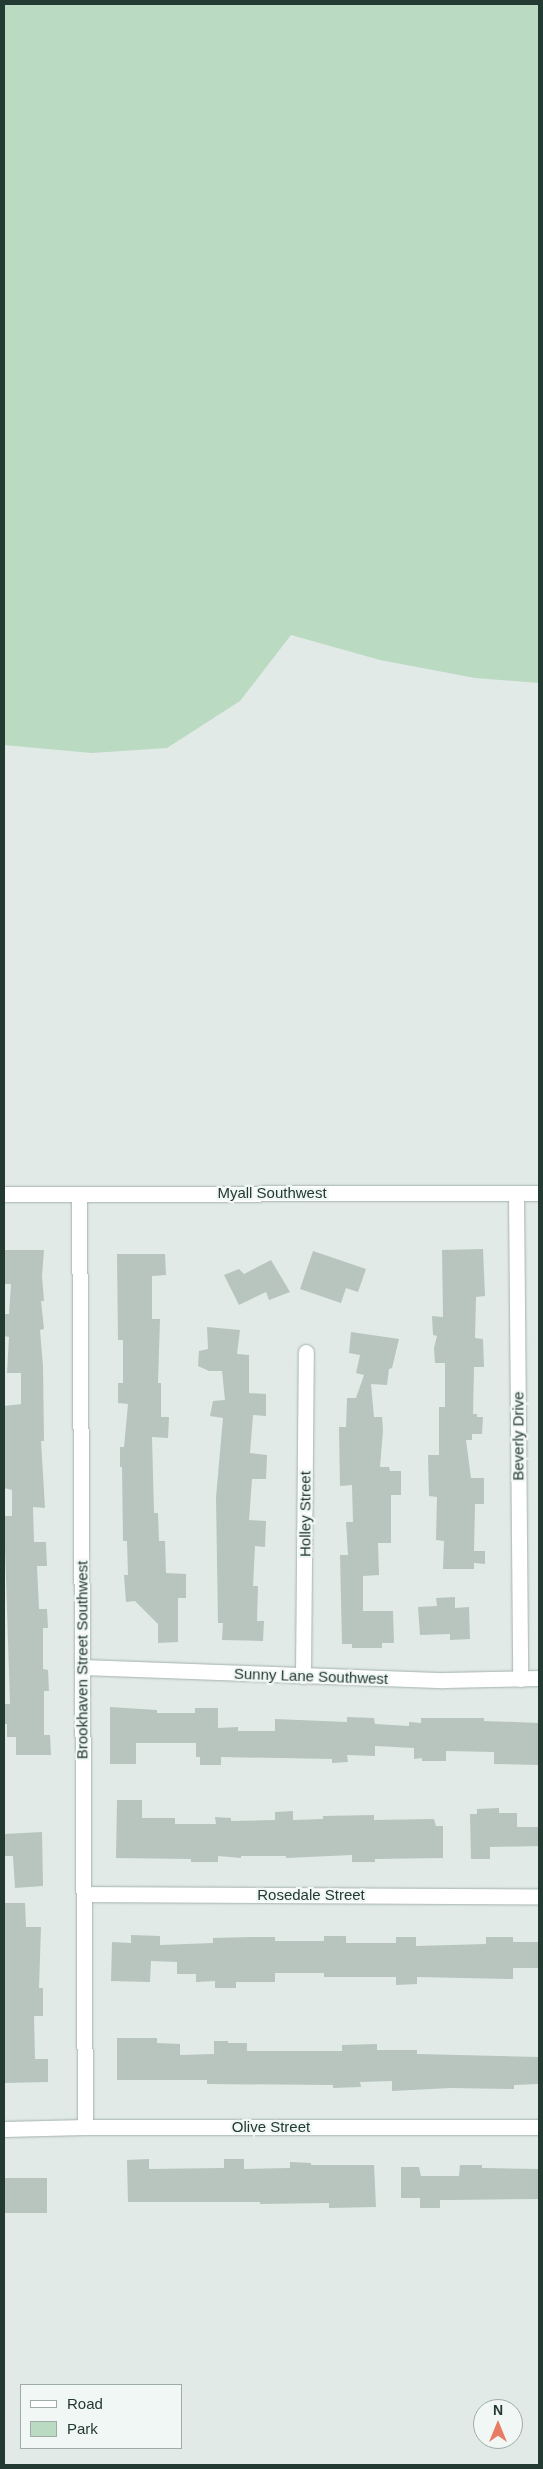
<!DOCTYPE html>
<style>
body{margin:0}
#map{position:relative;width:543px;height:2469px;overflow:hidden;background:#e1eae6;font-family:Arial,sans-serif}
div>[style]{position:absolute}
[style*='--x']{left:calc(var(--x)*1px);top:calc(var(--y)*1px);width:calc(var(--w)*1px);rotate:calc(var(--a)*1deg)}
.green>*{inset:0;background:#bbdac2}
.building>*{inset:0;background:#b7c5be;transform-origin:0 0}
.roads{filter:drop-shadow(0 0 1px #a4b2ac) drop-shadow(0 0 1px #a4b2ac)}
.street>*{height:15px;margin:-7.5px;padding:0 7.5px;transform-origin:7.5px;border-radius:7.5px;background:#fff}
.secondary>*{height:15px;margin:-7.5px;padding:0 7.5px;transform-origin:7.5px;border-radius:7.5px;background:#fff}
span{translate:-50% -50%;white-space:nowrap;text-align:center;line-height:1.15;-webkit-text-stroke:4.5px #f1f7f4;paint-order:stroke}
.street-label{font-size:15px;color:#233a32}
.frame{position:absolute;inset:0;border:5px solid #233a32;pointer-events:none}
.legend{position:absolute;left:20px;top:2384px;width:162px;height:65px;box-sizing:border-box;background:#f1f7f4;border:1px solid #9faba6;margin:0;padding:6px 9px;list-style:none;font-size:15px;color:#233a32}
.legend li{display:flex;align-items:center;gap:10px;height:25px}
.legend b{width:25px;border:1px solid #9faba6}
.north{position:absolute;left:473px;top:2399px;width:50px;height:50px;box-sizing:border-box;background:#f1f7f4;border:1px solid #9faba6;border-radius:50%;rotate:0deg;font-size:14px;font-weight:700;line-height:20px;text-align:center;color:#233a32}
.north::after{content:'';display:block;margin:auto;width:18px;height:22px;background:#e77c62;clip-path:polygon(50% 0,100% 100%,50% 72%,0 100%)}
</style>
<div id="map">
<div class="green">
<i style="clip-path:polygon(4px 4px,539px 4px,539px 683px,475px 678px,380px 660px,291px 635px,240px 701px,167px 748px,92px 753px,4px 745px)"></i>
</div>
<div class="building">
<i style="clip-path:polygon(483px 1249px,485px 1296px,476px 1297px,475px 1338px,483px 1339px,484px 1367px,474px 1367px,473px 1414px,477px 1414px,477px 1417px,483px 1417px,482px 1434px,472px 1434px,472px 1440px,466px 1440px,471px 1478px,484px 1478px,484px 1504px,475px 1504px,474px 1551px,485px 1551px,485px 1564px,474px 1563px,474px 1569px,443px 1569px,444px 1541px,436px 1540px,437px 1497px,429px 1496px,428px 1455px,439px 1455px,439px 1407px,445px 1407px,445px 1363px,435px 1363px,434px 1348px,437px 1336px,433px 1335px,432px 1316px,443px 1317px,442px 1250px)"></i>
<i style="clip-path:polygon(4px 1250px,44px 1250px,42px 1276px,44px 1301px,41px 1301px,44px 1329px,40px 1330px,43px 1366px,44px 1441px,41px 1441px,45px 1508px,33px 1507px,34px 1542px,46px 1542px,47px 1566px,37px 1566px,39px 1609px,47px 1609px,48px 1628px,43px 1628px,43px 1669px,48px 1670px,49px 1691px,44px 1691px,44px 1735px,50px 1735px,51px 1755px,16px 1755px,16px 1737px,7px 1737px,7px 1724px,4px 1724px,4px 1704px,10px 1704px,4px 1516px,12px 1516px,12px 1490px,4px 1488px,4px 1406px,21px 1404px,21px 1373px,7px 1373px,9px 1337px,4px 1336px,4px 1314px,9px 1314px,11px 1284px,4px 1284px)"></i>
<i style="clip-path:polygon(313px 1251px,366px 1269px,358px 1292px,346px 1288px,341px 1303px,300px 1289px)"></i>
<i style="clip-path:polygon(117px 1254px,165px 1254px,166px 1275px,152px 1276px,152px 1319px,160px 1319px,158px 1383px,161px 1383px,161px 1417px,169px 1417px,168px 1438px,152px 1437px,154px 1513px,158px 1513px,159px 1541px,165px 1541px,166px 1573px,186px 1574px,186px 1598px,178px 1598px,178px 1642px,158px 1643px,158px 1624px,135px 1601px,126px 1602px,124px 1575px,128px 1575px,127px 1541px,123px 1541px,122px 1467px,120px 1467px,120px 1447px,124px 1447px,128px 1404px,118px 1403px,118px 1383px,123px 1383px,123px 1340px,118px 1340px)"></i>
<i style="clip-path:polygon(271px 1260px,290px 1292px,269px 1300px,266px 1292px,239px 1305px,224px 1275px,239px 1269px,244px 1274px)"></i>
<i style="clip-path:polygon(207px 1327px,240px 1330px,237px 1354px,249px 1355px,249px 1393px,266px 1394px,266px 1416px,253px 1415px,250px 1453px,267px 1455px,266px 1479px,252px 1479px,249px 1520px,266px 1521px,265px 1547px,255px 1546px,253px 1586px,258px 1586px,257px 1621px,264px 1621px,263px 1641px,222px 1640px,223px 1623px,218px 1623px,216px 1497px,223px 1418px,210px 1416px,213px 1401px,225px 1400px,222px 1371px,209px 1371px,198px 1366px,199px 1351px,208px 1349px)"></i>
<i style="clip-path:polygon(351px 1332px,399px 1339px,392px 1368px,389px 1369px,387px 1385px,371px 1384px,374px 1417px,382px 1417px,383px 1430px,380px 1467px,389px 1467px,390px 1471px,401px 1471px,401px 1495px,391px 1495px,391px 1543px,378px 1543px,379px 1575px,363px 1576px,363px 1611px,393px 1611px,394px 1643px,382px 1643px,382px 1648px,352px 1648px,352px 1644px,342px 1644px,340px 1555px,348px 1555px,346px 1522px,353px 1522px,352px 1485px,340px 1486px,339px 1427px,346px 1427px,347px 1398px,356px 1398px,364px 1375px,356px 1373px,360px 1355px,349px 1353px)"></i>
<i style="clip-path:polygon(455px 1597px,455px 1608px,469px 1607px,470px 1639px,450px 1640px,450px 1634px,420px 1635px,418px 1607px,437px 1606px,436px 1598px)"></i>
<i style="clip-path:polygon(110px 1707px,157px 1710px,157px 1713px,195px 1713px,195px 1708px,218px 1708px,218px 1728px,238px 1727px,238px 1731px,275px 1731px,275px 1719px,347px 1722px,347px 1717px,374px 1718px,375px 1724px,409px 1726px,409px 1722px,421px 1723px,421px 1718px,484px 1718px,484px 1721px,539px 1723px,539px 1765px,494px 1764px,494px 1752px,446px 1751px,446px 1761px,422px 1761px,422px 1758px,414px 1759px,414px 1748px,375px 1746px,375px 1756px,347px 1755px,348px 1762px,332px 1763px,332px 1759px,221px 1757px,221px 1765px,200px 1765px,200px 1757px,196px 1757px,196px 1743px,136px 1743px,136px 1764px,110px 1764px)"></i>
<i style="clip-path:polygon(117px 1800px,142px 1800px,142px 1818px,175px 1818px,175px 1824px,216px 1824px,215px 1817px,231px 1818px,231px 1821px,275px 1820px,275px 1812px,293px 1811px,293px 1820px,323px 1819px,323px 1816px,374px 1815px,374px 1820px,434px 1819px,436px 1826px,443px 1826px,443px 1858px,375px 1859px,375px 1862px,352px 1862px,352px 1855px,286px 1858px,286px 1856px,241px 1856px,241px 1858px,218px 1856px,218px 1862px,191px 1862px,191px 1859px,116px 1858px)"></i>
<i style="clip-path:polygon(499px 1808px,499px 1813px,517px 1813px,517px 1827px,539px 1827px,539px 1846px,490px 1847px,490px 1859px,471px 1859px,470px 1814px,477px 1814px,477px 1809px)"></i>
<i style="clip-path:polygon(42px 1832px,43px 1886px,15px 1888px,13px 1856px,5px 1856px,4px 1834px)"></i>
<i style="clip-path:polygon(4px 1903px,25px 1903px,26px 1927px,41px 1927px,39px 1988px,43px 1988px,43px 2016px,34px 2016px,35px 2059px,48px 2059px,48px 2082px,4px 2083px)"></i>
<i style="clip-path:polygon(131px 1935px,160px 1936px,160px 1945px,213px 1943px,213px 1938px,252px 1937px,275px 1937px,275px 1941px,324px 1941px,324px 1936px,346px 1936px,346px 1943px,396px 1943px,396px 1937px,416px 1937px,416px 1946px,486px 1944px,486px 1937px,513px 1937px,513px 1942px,539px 1942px,539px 1968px,513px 1968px,513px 1979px,417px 1977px,417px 1984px,396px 1985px,396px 1977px,324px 1977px,324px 1973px,275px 1973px,275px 1982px,236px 1982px,236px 1988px,215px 1988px,215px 1981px,196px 1982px,196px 1974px,177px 1974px,177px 1962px,151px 1961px,150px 1982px,111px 1981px,112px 1942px,131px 1943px)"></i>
<i style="clip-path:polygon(117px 2038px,157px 2038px,157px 2043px,180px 2044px,180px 2055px,214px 2054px,214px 2041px,228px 2041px,228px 2043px,247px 2043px,247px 2051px,342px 2051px,342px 2045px,377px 2044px,377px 2050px,417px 2050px,417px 2054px,539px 2057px,539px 2084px,514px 2085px,514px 2089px,450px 2088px,392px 2091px,392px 2081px,360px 2082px,361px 2087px,333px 2088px,333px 2085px,207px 2084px,207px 2080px,117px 2080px)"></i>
<i style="clip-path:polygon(149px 2159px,149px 2169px,224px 2168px,224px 2159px,244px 2159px,244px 2169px,290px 2168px,290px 2162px,311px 2163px,311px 2165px,374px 2165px,376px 2207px,329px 2208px,329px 2203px,260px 2204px,260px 2202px,128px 2202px,127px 2160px)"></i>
<i style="clip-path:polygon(460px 2165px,482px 2165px,482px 2168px,539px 2169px,539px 2199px,450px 2200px,440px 2200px,440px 2208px,420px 2208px,420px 2198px,401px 2198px,401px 2167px,419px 2167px,421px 2176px,459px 2176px)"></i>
<i style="left:47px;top:2178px;width:35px;height:43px;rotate:90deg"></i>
</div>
<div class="roads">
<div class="street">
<i style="--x:516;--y:1193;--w:486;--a:89.5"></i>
<i style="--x:79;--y:1194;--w:933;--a:89.63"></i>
<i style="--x:82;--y:1667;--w:362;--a:2.1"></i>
<i style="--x:444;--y:1680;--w:95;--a:-1.2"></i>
<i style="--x:303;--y:1676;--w:324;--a:-89.5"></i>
<i style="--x:84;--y:1894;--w:455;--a:0.3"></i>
<i style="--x:4;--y:2129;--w:81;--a:-1.4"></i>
<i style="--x:85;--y:2127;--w:454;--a:0"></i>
</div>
<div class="secondary">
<i style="--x:4;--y:1194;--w:535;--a:-0.11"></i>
</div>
</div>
<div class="street-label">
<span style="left:272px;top:1193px">Myall Southwest</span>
<span style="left:518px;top:1436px;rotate:-90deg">Beverly Drive</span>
<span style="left:305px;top:1514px;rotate:-90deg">Holley Street</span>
<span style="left:82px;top:1660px;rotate:-90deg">Brookhaven Street Southwest</span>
<span style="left:311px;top:1676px;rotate:2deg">Sunny Lane Southwest</span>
<span style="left:311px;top:1895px">Rosedale Street</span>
<span style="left:271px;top:2127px">Olive Street</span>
</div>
<div class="frame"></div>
<ul class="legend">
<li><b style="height:6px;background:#fff"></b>Road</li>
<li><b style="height:14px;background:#bbdac2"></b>Park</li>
</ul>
<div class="north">N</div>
</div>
